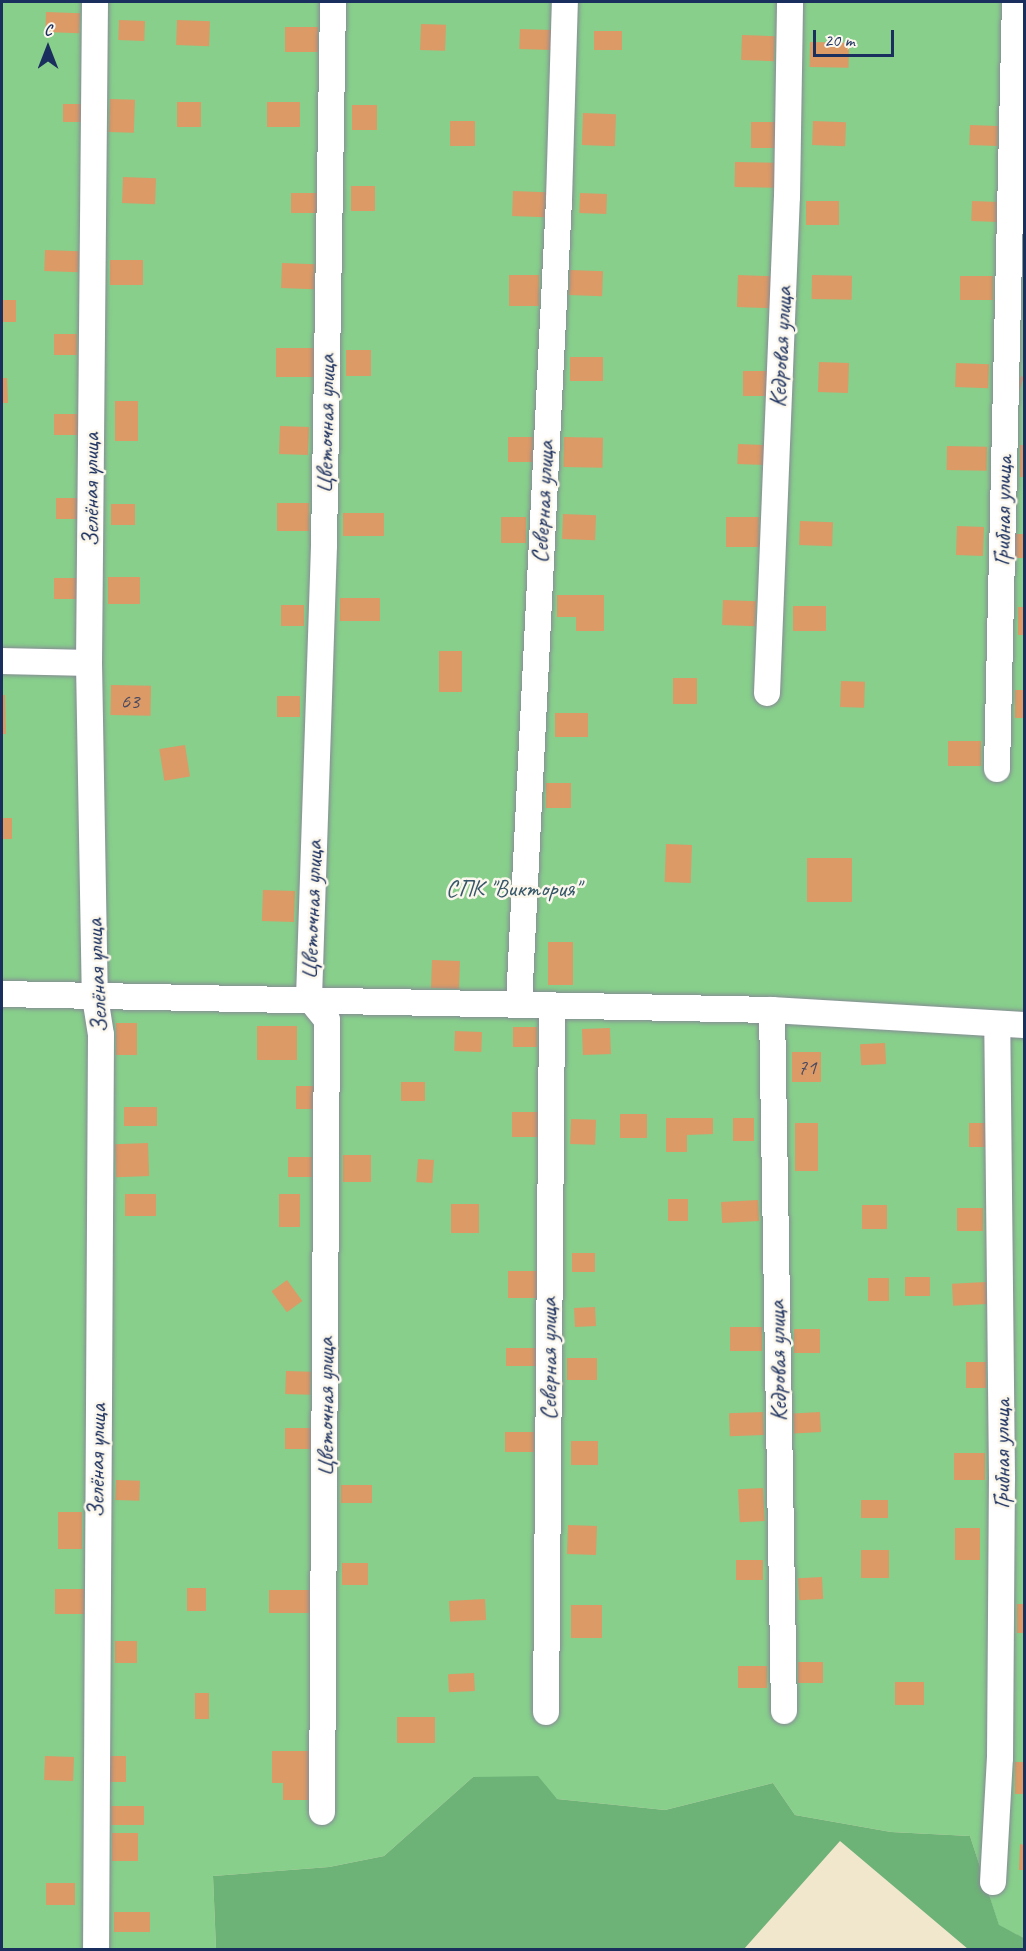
<!DOCTYPE html>
<meta charset="utf-8">
<style>
body{margin:0}
#map{position:relative;width:1026px;height:1951px;overflow:hidden;background:#f1e7cc;font-family:Caveat,sans-serif}
div>[style]{position:absolute}
[style*='--x']{left:calc(var(--x)*1px);top:calc(var(--y)*1px);width:calc(var(--w)*1px);rotate:calc(var(--a)*1deg)}
.green>*{inset:0;background:#87cf8b}
.forest>*{inset:0;background:#6db277}
.building>*{inset:0;background:#dc9a66;transform-origin:0 0}
.roads{filter:drop-shadow(0 0 2px #868b95) drop-shadow(0 0 2px #868b95)}
.street>*{height:26px;margin:-13px;padding:0 13px;transform-origin:13px;border-radius:13px;background:#fff}
span{translate:-50% -50%;white-space:nowrap;text-align:center;line-height:1.15;-webkit-text-stroke:5px #fbf7ec;paint-order:stroke}
.number-label{font-size:21px;color:#4b4a60}
.number-label span{-webkit-text-stroke-width:0}
.street-label{font-size:24px;color:#1b2f5e}
.park-label{font-size:24px;color:#365769}
.frame{position:absolute;inset:0;border:3px solid #1b2f5e;pointer-events:none}
.north{position:absolute;left:18px;top:18px;width:60px;height:60px;-webkit-text-stroke:4px #fbf7ec;paint-order:stroke;rotate:0deg;font-size:16px;font-weight:700;line-height:24px;text-align:center;color:#1b2f5e}
.north::after{content:'';display:block;margin:auto;width:21px;height:27px;background:#1b2f5e;clip-path:polygon(50% 0,100% 100%,50% 72%,0 100%)}
.scale{position:absolute;left:813px;top:30px;width:81px;height:27px;box-sizing:border-box;border:3px solid #1b2f5e;border-top:0;padding-left:8px;font-size:18px;line-height:21px;white-space:nowrap;color:#1b2f5e;-webkit-text-stroke:4px #fbf7ec;paint-order:stroke}
</style>
<div id="map">
<div class="green">
<i style="clip-path:polygon(2px 2px,1024px 2px,1024px 1938px,999px 1926px,970px 1836px,891px 1832px,795px 1815px,773px 1783px,665px 1810px,557px 1799px,473px 1777px,384px 1856px,329px 1867px,213px 1876px,216px 1949px,2px 1950px)"></i>
</div>
<div class="forest">
<i style="clip-path:polygon(538px 1776px,557px 1799px,665px 1810px,773px 1783px,795px 1815px,891px 1832px,970px 1836px,999px 1925px,1024px 1938px,1024px 1949px,968px 1949px,840px 1841px,744px 1949px,216px 1949px,213px 1876px,329px 1867px,384px 1856px,473px 1777px)"></i>
</div>
<div class="building">
<i style="left:46px;top:12px;width:34px;height:20px;rotate:2deg"></i>
<i style="left:119px;top:20px;width:26px;height:20px;rotate:2deg"></i>
<i style="left:177px;top:20px;width:33px;height:25px;rotate:2deg"></i>
<i style="left:421px;top:24px;width:25px;height:26px;rotate:2deg"></i>
<i style="left:285px;top:27px;width:33px;height:25px"></i>
<i style="left:520px;top:29px;width:32px;height:20px;rotate:2deg"></i>
<i style="left:594px;top:31px;width:28px;height:19px"></i>
<i style="left:742px;top:35px;width:33px;height:25px;rotate:2deg"></i>
<i style="left:810px;top:42px;width:39px;height:25px;rotate:1deg"></i>
<i style="left:110px;top:99px;width:25px;height:33px;rotate:2deg"></i>
<i style="left:177px;top:102px;width:24px;height:25px"></i>
<i style="left:267px;top:102px;width:33px;height:25px"></i>
<i style="left:63px;top:104px;width:18px;height:18px"></i>
<i style="left:352px;top:105px;width:25px;height:25px"></i>
<i style="left:583px;top:113px;width:33px;height:32px;rotate:2deg"></i>
<i style="left:450px;top:121px;width:25px;height:25px"></i>
<i style="left:813px;top:121px;width:33px;height:24px;rotate:2deg"></i>
<i style="left:751px;top:122px;width:25px;height:26px"></i>
<i style="left:970px;top:125px;width:28px;height:20px;rotate:2deg"></i>
<i style="left:735px;top:162px;width:40px;height:25px;rotate:1deg"></i>
<i style="left:123px;top:177px;width:33px;height:26px;rotate:2deg"></i>
<i style="left:351px;top:186px;width:24px;height:25px"></i>
<i style="left:513px;top:191px;width:33px;height:25px;rotate:2deg"></i>
<i style="left:291px;top:193px;width:26px;height:20px"></i>
<i style="left:580px;top:193px;width:27px;height:20px;rotate:2deg"></i>
<i style="left:806px;top:201px;width:33px;height:24px"></i>
<i style="left:972px;top:201px;width:27px;height:20px;rotate:2deg"></i>
<i style="left:45px;top:250px;width:34px;height:21px;rotate:2deg"></i>
<i style="left:110px;top:260px;width:33px;height:25px"></i>
<i style="left:282px;top:263px;width:33px;height:25px;rotate:2deg"></i>
<i style="left:570px;top:270px;width:33px;height:25px;rotate:2deg"></i>
<i style="left:509px;top:275px;width:30px;height:31px"></i>
<i style="left:738px;top:275px;width:33px;height:32px;rotate:2deg"></i>
<i style="left:812px;top:275px;width:40px;height:24px;rotate:1deg"></i>
<i style="left:960px;top:276px;width:33px;height:24px"></i>
<i style="left:2px;top:300px;width:14px;height:22px"></i>
<i style="left:54px;top:334px;width:23px;height:21px"></i>
<i style="left:276px;top:348px;width:39px;height:29px"></i>
<i style="left:346px;top:350px;width:25px;height:26px"></i>
<i style="left:570px;top:357px;width:33px;height:24px"></i>
<i style="left:819px;top:362px;width:30px;height:30px;rotate:2deg"></i>
<i style="left:956px;top:363px;width:33px;height:24px;rotate:2deg"></i>
<i style="left:743px;top:371px;width:25px;height:25px"></i>
<i style="left:1021px;top:376px;width:3px;height:32px;rotate:18deg"></i>
<i style="clip-path:polygon(2px 378px,7px 378px,8px 403px,2px 403px)"></i>
<i style="left:115px;top:401px;width:23px;height:40px"></i>
<i style="left:54px;top:414px;width:24px;height:21px"></i>
<i style="left:280px;top:426px;width:29px;height:28px;rotate:2deg"></i>
<i style="left:508px;top:437px;width:25px;height:25px"></i>
<i style="left:564px;top:437px;width:39px;height:30px;rotate:1deg"></i>
<i style="left:738px;top:444px;width:27px;height:20px;rotate:2deg"></i>
<i style="left:1020px;top:445px;width:4px;height:32px"></i>
<i style="left:947px;top:446px;width:40px;height:24px;rotate:1deg"></i>
<i style="left:56px;top:498px;width:23px;height:21px"></i>
<i style="left:277px;top:503px;width:32px;height:28px"></i>
<i style="left:111px;top:504px;width:24px;height:21px"></i>
<i style="left:384px;top:513px;width:23px;height:41px;rotate:90deg"></i>
<i style="left:563px;top:514px;width:33px;height:25px;rotate:2deg"></i>
<i style="left:501px;top:517px;width:25px;height:26px"></i>
<i style="left:726px;top:517px;width:33px;height:30px"></i>
<i style="left:800px;top:521px;width:33px;height:24px;rotate:2deg"></i>
<i style="left:957px;top:526px;width:27px;height:29px;rotate:2deg"></i>
<i style="left:1014px;top:534px;width:10px;height:24px"></i>
<i style="left:108px;top:577px;width:32px;height:27px"></i>
<i style="left:54px;top:578px;width:24px;height:21px"></i>
<i style="clip-path:polygon(557px 595px,604px 595px,604px 631px,576px 631px,576px 617px,557px 617px)"></i>
<i style="left:380px;top:598px;width:23px;height:40px;rotate:90deg"></i>
<i style="left:723px;top:600px;width:33px;height:25px;rotate:2deg"></i>
<i style="left:281px;top:605px;width:23px;height:21px"></i>
<i style="left:793px;top:606px;width:33px;height:25px"></i>
<i style="left:1018px;top:607px;width:6px;height:28px"></i>
<i style="left:439px;top:651px;width:23px;height:41px"></i>
<i style="left:673px;top:678px;width:24px;height:26px"></i>
<i style="left:841px;top:681px;width:24px;height:26px;rotate:2deg"></i>
<i style="left:111px;top:685px;width:40px;height:30px;rotate:1deg"></i>
<i style="left:1015px;top:690px;width:9px;height:28px"></i>
<i style="clip-path:polygon(2px 695px,5px 695px,6px 734px,2px 734px)"></i>
<i style="left:277px;top:696px;width:23px;height:21px"></i>
<i style="left:555px;top:713px;width:33px;height:24px"></i>
<i style="left:948px;top:741px;width:33px;height:25px"></i>
<i style="left:185px;top:745px;width:32px;height:26px;rotate:81deg"></i>
<i style="left:546px;top:783px;width:25px;height:25px"></i>
<i style="left:2px;top:818px;width:10px;height:21px"></i>
<i style="left:666px;top:844px;width:26px;height:38px;rotate:2deg"></i>
<i style="left:807px;top:858px;width:45px;height:44px"></i>
<i style="left:263px;top:890px;width:32px;height:31px;rotate:2deg"></i>
<i style="left:573px;top:942px;width:43px;height:25px;rotate:90deg"></i>
<i style="left:432px;top:960px;width:28px;height:28px;rotate:2deg"></i>
<i style="left:116px;top:1023px;width:21px;height:32px"></i>
<i style="left:257px;top:1026px;width:40px;height:34px"></i>
<i style="left:513px;top:1027px;width:24px;height:20px"></i>
<i style="left:610px;top:1028px;width:26px;height:28px;rotate:88deg"></i>
<i style="left:455px;top:1031px;width:27px;height:20px;rotate:2deg"></i>
<i style="left:885px;top:1043px;width:21px;height:25px;rotate:87deg"></i>
<i style="left:792px;top:1052px;width:29px;height:30px"></i>
<i style="left:401px;top:1082px;width:24px;height:19px"></i>
<i style="left:296px;top:1086px;width:19px;height:23px"></i>
<i style="left:124px;top:1107px;width:33px;height:19px"></i>
<i style="left:512px;top:1112px;width:27px;height:25px"></i>
<i style="left:620px;top:1114px;width:27px;height:24px"></i>
<i style="clip-path:polygon(666px 1118px,713px 1118px,713px 1134px,687px 1135px,687px 1152px,666px 1152px)"></i>
<i style="left:733px;top:1118px;width:21px;height:23px"></i>
<i style="left:571px;top:1119px;width:25px;height:25px;rotate:2deg"></i>
<i style="left:795px;top:1123px;width:23px;height:48px"></i>
<i style="left:969px;top:1123px;width:17px;height:24px"></i>
<i style="left:148px;top:1143px;width:33px;height:33px;rotate:88deg"></i>
<i style="left:343px;top:1155px;width:28px;height:27px"></i>
<i style="left:288px;top:1157px;width:24px;height:20px"></i>
<i style="left:418px;top:1159px;width:16px;height:23px;rotate:4deg"></i>
<i style="left:125px;top:1194px;width:31px;height:22px"></i>
<i style="left:279px;top:1194px;width:21px;height:33px"></i>
<i style="left:668px;top:1199px;width:20px;height:22px"></i>
<i style="left:758px;top:1200px;width:21px;height:37px;rotate:87deg"></i>
<i style="left:451px;top:1204px;width:28px;height:29px"></i>
<i style="left:862px;top:1205px;width:25px;height:24px"></i>
<i style="left:957px;top:1208px;width:26px;height:23px"></i>
<i style="left:572px;top:1253px;width:23px;height:19px"></i>
<i style="left:508px;top:1271px;width:29px;height:27px"></i>
<i style="left:930px;top:1277px;width:19px;height:25px;rotate:90deg"></i>
<i style="left:868px;top:1278px;width:21px;height:23px"></i>
<i style="left:287px;top:1280px;width:26px;height:19px;rotate:54deg"></i>
<i style="left:986px;top:1282px;width:22px;height:34px;rotate:87deg"></i>
<i style="left:595px;top:1307px;width:19px;height:21px;rotate:87deg"></i>
<i style="left:762px;top:1327px;width:24px;height:32px;rotate:90deg"></i>
<i style="left:794px;top:1329px;width:26px;height:24px"></i>
<i style="left:506px;top:1348px;width:31px;height:18px"></i>
<i style="left:567px;top:1358px;width:30px;height:22px"></i>
<i style="left:966px;top:1362px;width:20px;height:26px"></i>
<i style="left:286px;top:1371px;width:25px;height:23px;rotate:2deg"></i>
<i style="left:763px;top:1412px;width:23px;height:34px;rotate:88deg"></i>
<i style="left:820px;top:1412px;width:20px;height:27px;rotate:87deg"></i>
<i style="left:311px;top:1428px;width:21px;height:26px;rotate:90deg"></i>
<i style="left:505px;top:1432px;width:29px;height:20px"></i>
<i style="left:571px;top:1441px;width:27px;height:24px"></i>
<i style="left:954px;top:1453px;width:31px;height:27px"></i>
<i style="left:116px;top:1480px;width:24px;height:20px;rotate:2deg"></i>
<i style="left:341px;top:1485px;width:31px;height:18px"></i>
<i style="left:763px;top:1488px;width:33px;height:25px;rotate:87deg"></i>
<i style="left:888px;top:1500px;width:18px;height:27px;rotate:90deg"></i>
<i style="left:58px;top:1512px;width:24px;height:37px"></i>
<i style="left:568px;top:1525px;width:29px;height:29px;rotate:2deg"></i>
<i style="left:955px;top:1528px;width:25px;height:32px"></i>
<i style="left:861px;top:1550px;width:28px;height:28px"></i>
<i style="left:736px;top:1560px;width:27px;height:20px"></i>
<i style="left:342px;top:1563px;width:26px;height:22px"></i>
<i style="left:822px;top:1577px;width:22px;height:24px;rotate:87deg"></i>
<i style="left:187px;top:1588px;width:19px;height:23px"></i>
<i style="left:55px;top:1589px;width:29px;height:25px"></i>
<i style="left:269px;top:1590px;width:41px;height:23px"></i>
<i style="left:485px;top:1599px;width:21px;height:36px;rotate:87deg"></i>
<i style="left:1017px;top:1604px;width:7px;height:29px"></i>
<i style="left:571px;top:1605px;width:31px;height:33px"></i>
<i style="left:115px;top:1641px;width:22px;height:22px"></i>
<i style="left:798px;top:1662px;width:25px;height:21px"></i>
<i style="left:738px;top:1666px;width:29px;height:22px"></i>
<i style="left:474px;top:1673px;width:18px;height:26px;rotate:87deg"></i>
<i style="left:924px;top:1682px;width:23px;height:29px;rotate:90deg"></i>
<i style="left:195px;top:1693px;width:14px;height:26px"></i>
<i style="left:435px;top:1717px;width:26px;height:38px;rotate:90deg"></i>
<i style="clip-path:polygon(272px 1751px,309px 1751px,309px 1800px,283px 1800px,283px 1783px,272px 1783px)"></i>
<i style="left:45px;top:1756px;width:29px;height:24px;rotate:2deg"></i>
<i style="left:108px;top:1756px;width:18px;height:26px"></i>
<i style="left:1015px;top:1762px;width:9px;height:32px"></i>
<i style="left:111px;top:1806px;width:33px;height:19px"></i>
<i style="left:112px;top:1833px;width:26px;height:28px"></i>
<i style="clip-path:polygon(1020px 1844px,1024px 1845px,1024px 1870px,1019px 1870px)"></i>
<i style="left:46px;top:1883px;width:29px;height:22px"></i>
<i style="left:150px;top:1912px;width:20px;height:36px;rotate:90deg"></i>
</div>
<div class="roads">
<div class="street">
<i style="--x:95;--y:2;--w:661;--a:90.52"></i>
<i style="--x:89;--y:663;--w:334;--a:89"></i>
<i style="--x:95;--y:997;--w:38;--a:81"></i>
<i style="--x:101;--y:1035;--w:915;--a:90.31"></i>
<i style="--x:2;--y:661;--w:87;--a:1.3"></i>
<i style="--x:767;--y:693;--w:496;--a:-87.7"></i>
<i style="--x:787;--y:197;--w:195;--a:-89.1"></i>
<i style="--x:997;--y:769;--w:767;--a:-88.66"></i>
<i style="--x:2;--y:994;--w:770;--a:1.19"></i>
<i style="--x:772;--y:1010;--w:252;--a:3.4"></i>
<i style="--x:519;--y:1003;--w:804;--a:-87.15"></i>
<i style="--x:559;--y:200;--w:198;--a:-88.3"></i>
<i style="--x:772;--y:1010;--w:701;--a:89.02"></i>
<i style="--x:546;--y:1712;--w:706;--a:-89.51"></i>
<i style="--x:322;--y:1812;--w:792;--a:-89.64"></i>
<i style="--x:327;--y:1020;--w:28;--a:-129"></i>
<i style="--x:309;--y:998;--w:453;--a:-88.1"></i>
<i style="--x:324;--y:545;--w:543;--a:-89.05"></i>
<i style="--x:993;--y:1882;--w:124;--a:-86.8"></i>
<i style="--x:1000;--y:1758;--w:279;--a:-89.6"></i>
<i style="--x:1002;--y:1479;--w:454;--a:-90.6"></i>
</div>
</div>
<div class="number-label">
<span style="left:130px;top:701px">63</span>
<span style="left:807px;top:1067px">71</span>
</div>
<div class="street-label">
<span style="left:781px;top:347px;rotate:-87deg">Кедровая улица</span>
<span style="left:326px;top:424px;rotate:-89deg">Цветочная улица</span>
<span style="left:91px;top:490px;rotate:-90deg">Зелёная улица</span>
<span style="left:543px;top:502px;rotate:-87deg">Северная улица</span>
<span style="left:1003px;top:511px;rotate:-89deg">Грибная улица</span>
<span style="left:312px;top:910px;rotate:-88deg">Цветочная улица</span>
<span style="left:97px;top:976px;rotate:-93deg">Зелёная улица</span>
<span style="left:549px;top:1359px;rotate:-90deg">Северная улица</span>
<span style="left:778px;top:1361px;rotate:-91deg">Кедровая улица</span>
<span style="left:326px;top:1407px;rotate:-90deg">Цветочная улица</span>
<span style="left:1002px;top:1454px;rotate:-90deg">Грибная улица</span>
<span style="left:97px;top:1461px;rotate:-89deg">Зелёная улица</span>
</div>
<div class="park-label">
<span style="left:513px;top:889px">СПК "Виктория"</span>
</div>
<div class="frame"></div>
<div class="north">С</div>
<div class="scale">20 m</div>
</div>
